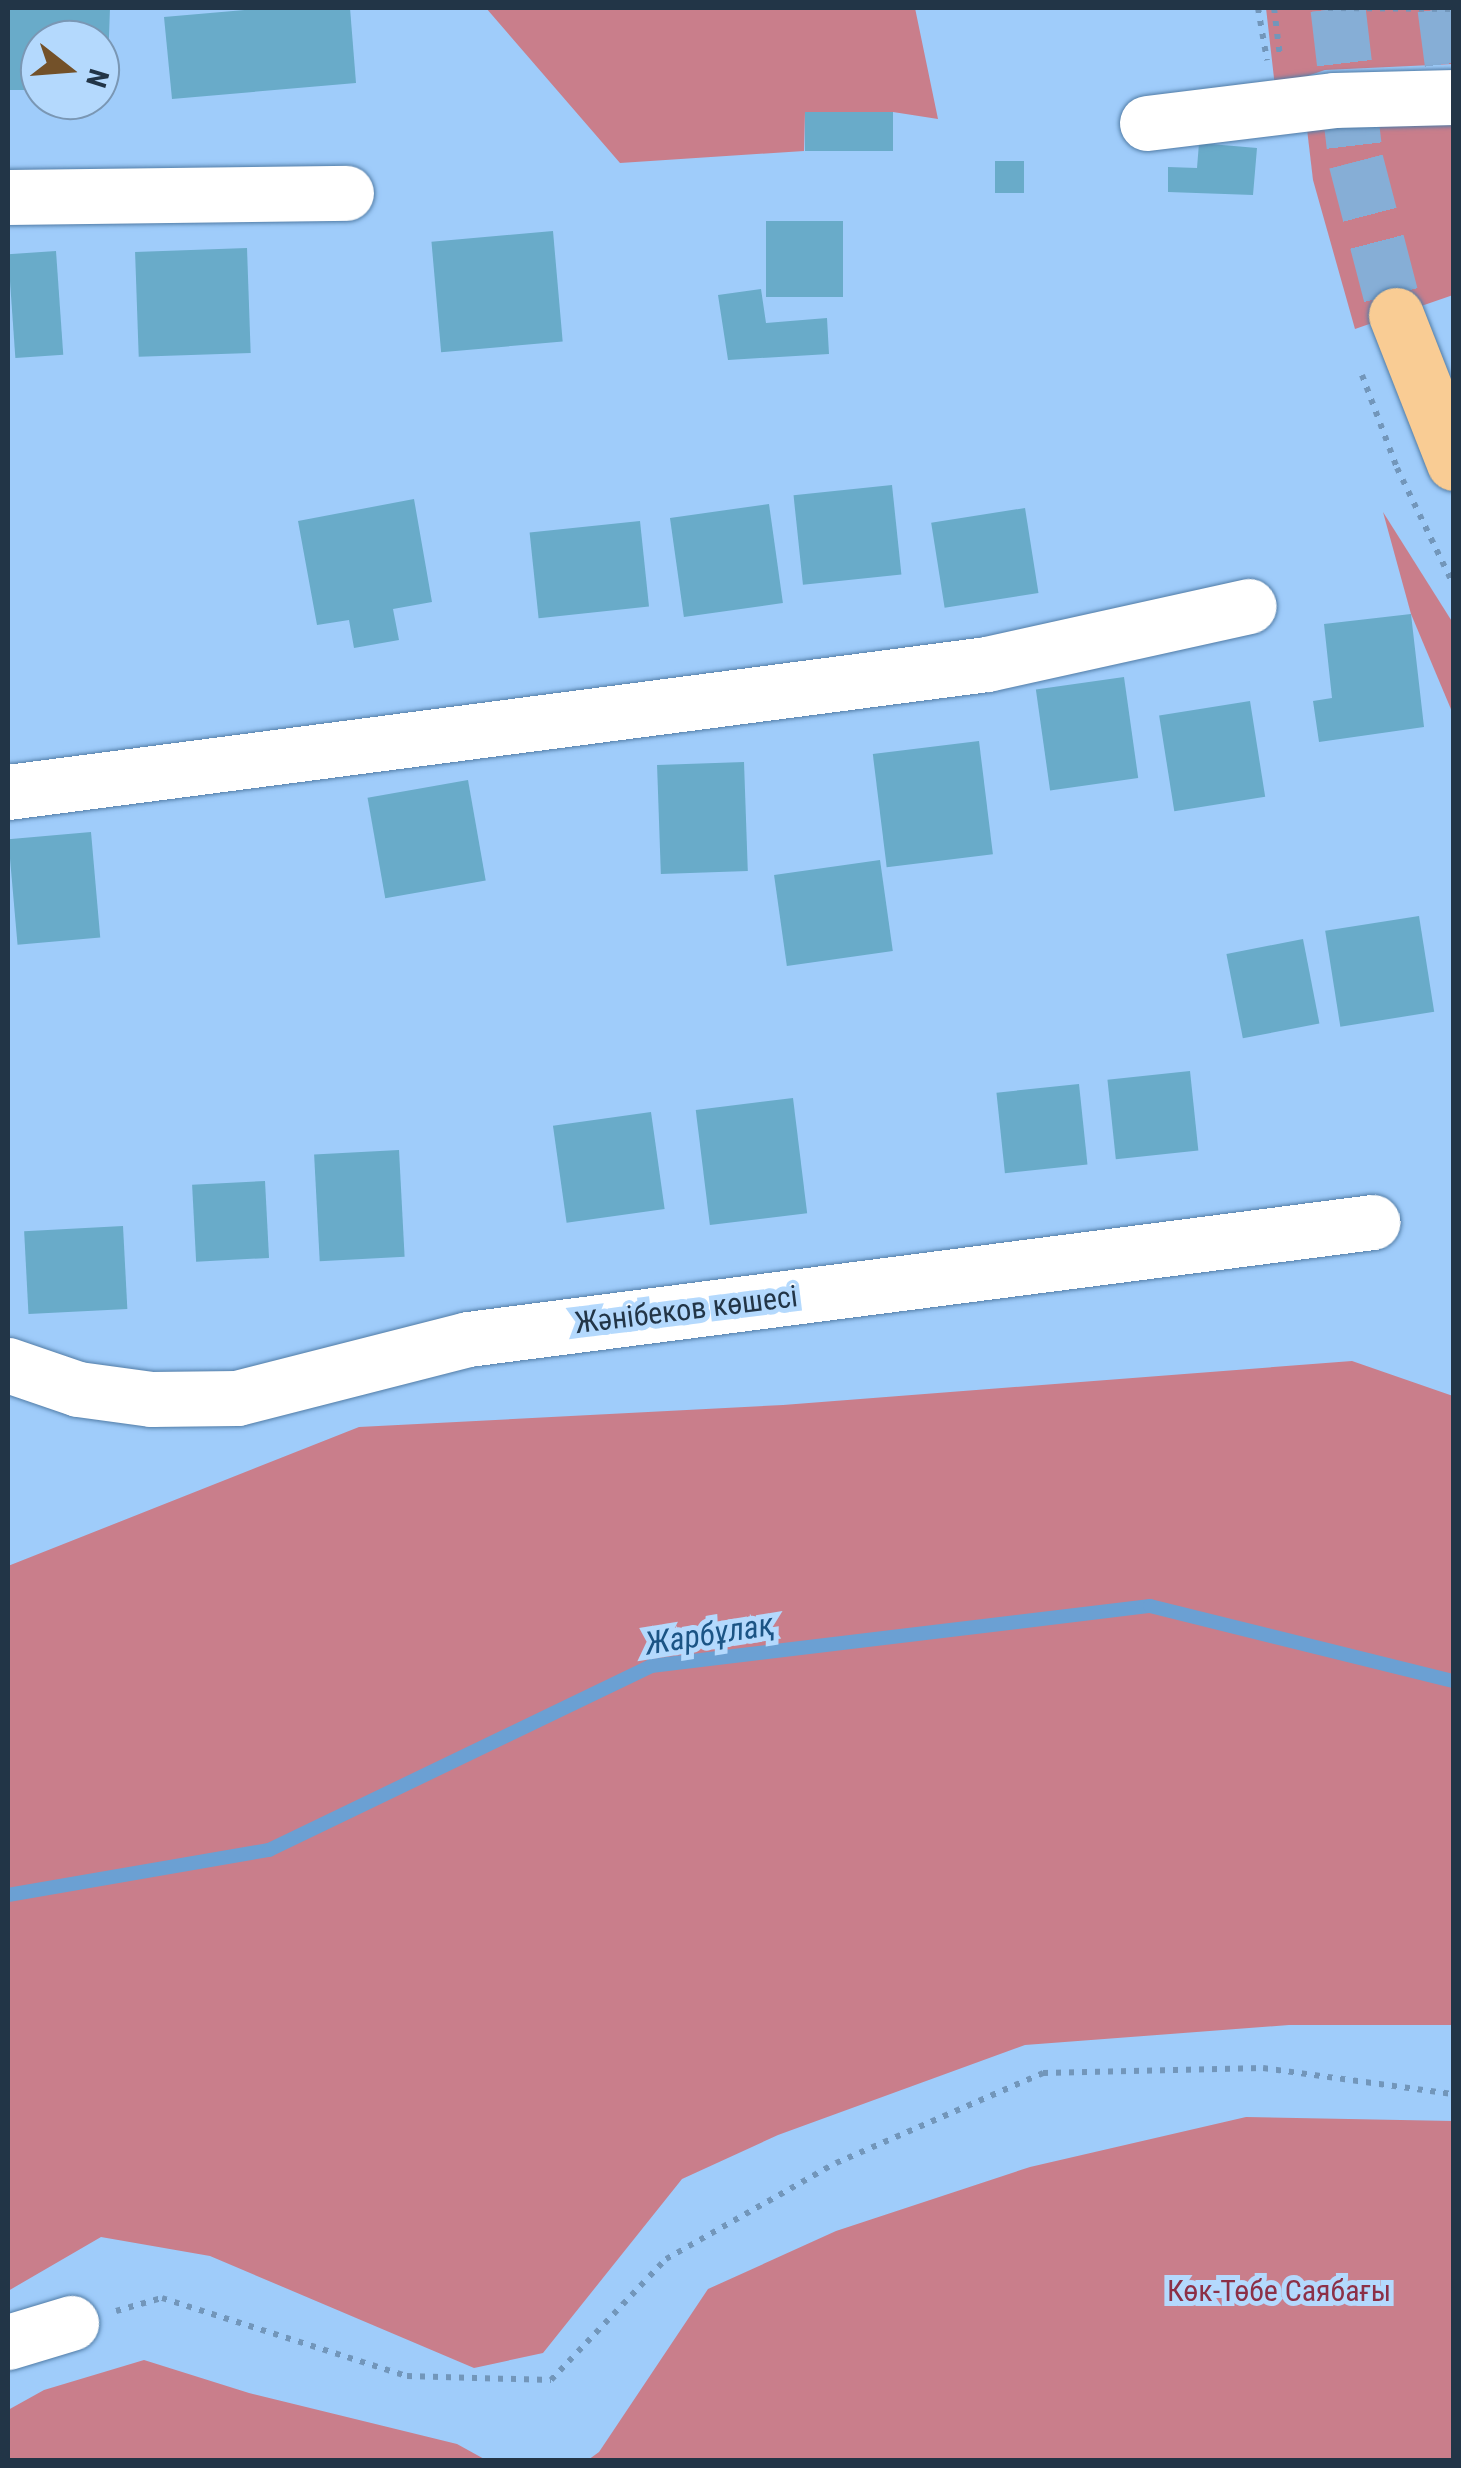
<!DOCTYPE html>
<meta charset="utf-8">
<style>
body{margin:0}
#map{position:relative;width:1461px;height:2468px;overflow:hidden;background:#9fccfa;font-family:"Roboto Condensed",sans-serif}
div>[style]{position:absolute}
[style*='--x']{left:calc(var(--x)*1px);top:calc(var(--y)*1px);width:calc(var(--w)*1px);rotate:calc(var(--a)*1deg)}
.green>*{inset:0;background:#c97e8b}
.stream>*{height:14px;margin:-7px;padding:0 7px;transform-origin:7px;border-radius:7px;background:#6ba0d3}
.building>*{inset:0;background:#69abc9;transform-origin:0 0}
.major-tunnel>*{height:55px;margin-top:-27.5px;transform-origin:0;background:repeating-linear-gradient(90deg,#86aed6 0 55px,transparent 0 83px)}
.path>*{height:6px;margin-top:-3px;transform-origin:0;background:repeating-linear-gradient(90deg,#7296ba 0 5px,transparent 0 13px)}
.roads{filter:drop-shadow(0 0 2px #517ca6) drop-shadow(0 0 2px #517ca6)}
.minor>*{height:55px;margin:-27.5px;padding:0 27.5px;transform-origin:27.5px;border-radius:27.5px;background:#fff}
.major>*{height:55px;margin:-27.5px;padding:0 27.5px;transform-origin:27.5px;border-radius:27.5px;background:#f9cc94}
span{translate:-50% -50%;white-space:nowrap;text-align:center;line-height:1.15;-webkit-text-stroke:10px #b4d9fd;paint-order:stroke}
.street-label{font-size:30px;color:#223547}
.park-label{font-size:30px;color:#8c3047}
.water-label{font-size:32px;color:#1b5485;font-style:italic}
.frame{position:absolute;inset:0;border:10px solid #223547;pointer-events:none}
.north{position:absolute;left:20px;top:20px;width:100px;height:100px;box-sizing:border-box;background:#b4d9fd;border:2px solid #7a97b4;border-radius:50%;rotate:107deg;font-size:28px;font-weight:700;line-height:40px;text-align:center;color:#223547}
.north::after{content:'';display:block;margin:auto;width:35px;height:45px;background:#735129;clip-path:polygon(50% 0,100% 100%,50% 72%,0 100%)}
</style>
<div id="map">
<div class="green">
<i style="clip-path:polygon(486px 8px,915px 8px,938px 119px,893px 112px,805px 112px,804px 151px,620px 163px)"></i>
<i style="clip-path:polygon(1266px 8px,1453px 8px,1453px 64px,1325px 70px,1275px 87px)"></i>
<i style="clip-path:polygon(1453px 109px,1453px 295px,1355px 329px,1313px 180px,1305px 112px)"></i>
<i style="clip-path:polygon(1383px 512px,1453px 623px,1453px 714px,1411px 614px)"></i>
<i style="clip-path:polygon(1352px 1361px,1453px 1396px,1453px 2025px,1289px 2025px,1025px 2045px,778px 2135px,682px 2179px,543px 2353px,474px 2368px,210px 2256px,101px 2237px,8px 2291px,8px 1566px,359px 1427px,783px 1405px)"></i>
<i style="clip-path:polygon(1246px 2117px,1453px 2121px,1453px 2460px,588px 2460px,599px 2452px,708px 2289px,836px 2231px,1030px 2167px)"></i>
<i style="clip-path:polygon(144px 2360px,249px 2393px,457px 2444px,486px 2460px,8px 2460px,8px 2410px,44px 2390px)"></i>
</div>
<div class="stream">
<i style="--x:8;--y:1895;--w:265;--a:-9.8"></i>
<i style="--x:269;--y:1850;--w:424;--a:-25.7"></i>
<i style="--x:651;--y:1666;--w:503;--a:-6.86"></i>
<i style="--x:1150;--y:1606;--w:313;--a:13.9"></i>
</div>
<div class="building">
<i style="clip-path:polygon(8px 8px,110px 8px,107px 92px,100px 92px,100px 40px,40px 40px,40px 90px,8px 90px)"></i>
<i style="clip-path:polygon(266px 8px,350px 8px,356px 83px,172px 99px,164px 17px)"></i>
<i style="left:805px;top:112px;width:88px;height:39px"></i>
<i style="clip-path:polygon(1199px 143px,1257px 148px,1253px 195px,1168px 192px,1168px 167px,1197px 168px)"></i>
<i style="left:1024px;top:161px;width:32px;height:29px;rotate:90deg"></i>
<i style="left:843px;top:221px;width:76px;height:77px;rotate:90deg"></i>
<i style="left:553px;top:231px;width:111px;height:122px;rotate:85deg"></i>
<i style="left:247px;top:248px;width:105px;height:112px;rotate:88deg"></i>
<i style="left:56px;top:251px;width:104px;height:48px;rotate:86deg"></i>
<i style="clip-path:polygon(761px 289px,766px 323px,827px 318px,829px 354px,728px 360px,718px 295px)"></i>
<i style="left:892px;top:485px;width:90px;height:99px;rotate:84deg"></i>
<i style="clip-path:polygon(414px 499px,432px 602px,393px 609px,399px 640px,354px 648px,349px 620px,317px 625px,298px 521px)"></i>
<i style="left:769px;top:504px;width:100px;height:100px;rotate:82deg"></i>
<i style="left:1025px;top:508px;width:86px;height:95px;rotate:81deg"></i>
<i style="left:640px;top:521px;width:86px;height:111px;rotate:84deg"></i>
<i style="clip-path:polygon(1411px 614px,1424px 727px,1319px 742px,1313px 701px,1332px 698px,1324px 624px)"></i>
<i style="left:1124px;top:677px;width:102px;height:89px;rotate:82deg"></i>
<i style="left:1250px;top:701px;width:97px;height:92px;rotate:81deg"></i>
<i style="left:979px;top:741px;width:114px;height:107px;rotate:83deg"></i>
<i style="left:744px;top:762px;width:109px;height:87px;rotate:88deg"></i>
<i style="left:468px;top:780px;width:102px;height:102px;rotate:80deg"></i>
<i style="left:91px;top:832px;width:106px;height:83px;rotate:85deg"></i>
<i style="left:880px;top:860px;width:92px;height:107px;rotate:82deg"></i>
<i style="left:1419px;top:916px;width:97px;height:95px;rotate:81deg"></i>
<i style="left:1303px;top:939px;width:86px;height:78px;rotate:79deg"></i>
<i style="left:1190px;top:1071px;width:80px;height:83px;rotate:84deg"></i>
<i style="left:1079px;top:1084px;width:81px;height:83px;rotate:84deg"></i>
<i style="left:793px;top:1098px;width:116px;height:98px;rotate:83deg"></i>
<i style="left:651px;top:1112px;width:98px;height:99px;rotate:82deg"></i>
<i style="left:399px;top:1150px;width:107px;height:85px;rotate:87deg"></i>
<i style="left:265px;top:1181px;width:77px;height:73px;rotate:87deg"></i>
<i style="left:123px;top:1226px;width:83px;height:99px;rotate:87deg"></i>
</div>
<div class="major-tunnel">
<i style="--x:1338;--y:8;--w:154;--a:83.3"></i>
<i style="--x:1356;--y:161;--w:159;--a:75.4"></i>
<i style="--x:1445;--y:8;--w:69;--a:82.5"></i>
</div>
<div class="path">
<i style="--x:1258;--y:8;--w:53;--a:80.2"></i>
<i style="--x:1274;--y:8;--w:48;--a:82.9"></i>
<i style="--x:1328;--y:8;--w:126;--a:0.5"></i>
<i style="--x:1362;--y:375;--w:99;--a:69.4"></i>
<i style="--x:1397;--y:468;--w:131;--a:64.2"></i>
<i style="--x:116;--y:2311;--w:48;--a:-15.8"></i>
<i style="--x:162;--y:2298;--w:257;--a:17.7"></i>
<i style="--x:407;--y:2376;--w:144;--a:1.6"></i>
<i style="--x:551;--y:2380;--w:167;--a:-46.5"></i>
<i style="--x:666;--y:2259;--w:195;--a:-29.5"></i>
<i style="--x:836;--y:2163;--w:226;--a:-23.5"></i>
<i style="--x:1043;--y:2073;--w:220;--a:-1.3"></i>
<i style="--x:1263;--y:2068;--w:193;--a:7.8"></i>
</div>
<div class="roads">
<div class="minor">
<i style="--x:1147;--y:123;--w:188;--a:-7"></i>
<i style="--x:1334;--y:100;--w:120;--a:-1.4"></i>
<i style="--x:8;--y:197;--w:338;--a:-0.7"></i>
<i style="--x:8;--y:792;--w:987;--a:-7.45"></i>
<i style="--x:987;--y:664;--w:268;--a:-12.5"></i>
<i style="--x:8;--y:1365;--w:74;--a:18.9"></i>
<i style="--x:78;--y:1389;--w:74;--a:7.8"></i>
<i style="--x:151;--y:1399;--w:86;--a:-0.7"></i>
<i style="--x:237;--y:1398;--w:238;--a:-14.3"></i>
<i style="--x:468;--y:1339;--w:912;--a:-7.37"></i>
<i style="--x:8;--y:2342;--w:66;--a:-16.8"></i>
</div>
<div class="major">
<i style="--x:1396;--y:315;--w:159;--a:68.6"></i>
</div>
</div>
<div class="street-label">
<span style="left:686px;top:1310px;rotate:-7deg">Жәнібеков көшесі</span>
</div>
<div class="park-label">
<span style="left:1279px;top:2291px">Көк-Төбе Саябағы</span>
</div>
<div class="water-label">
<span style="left:710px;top:1634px;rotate:-9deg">Жарбұлақ</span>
</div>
<div class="frame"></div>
<div class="north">N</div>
</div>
